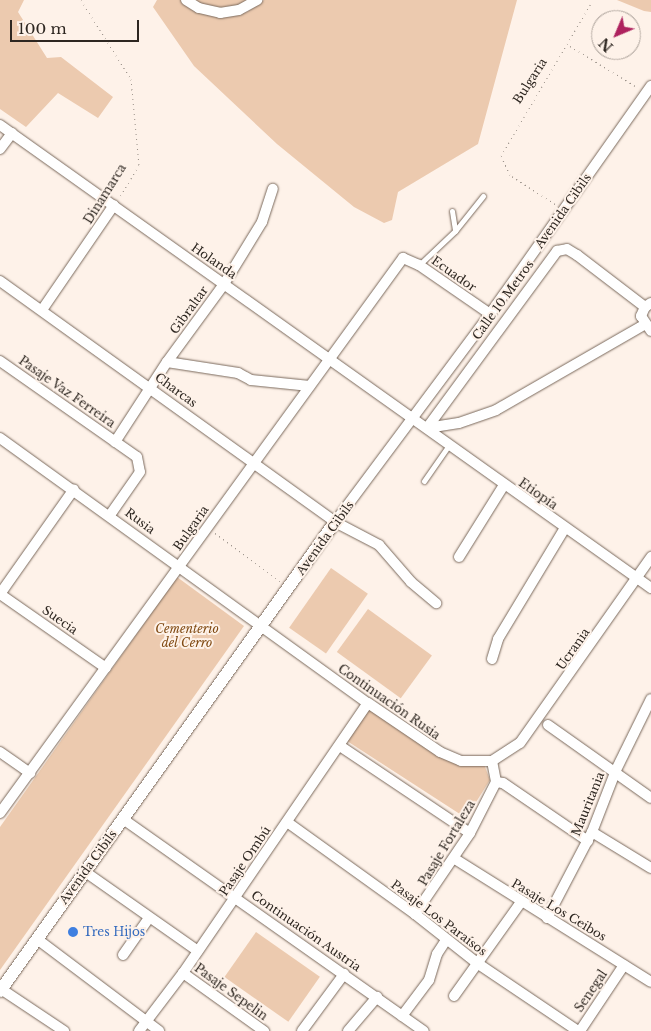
<!DOCTYPE html>
<meta charset="utf-8">
<style>
body{margin:0}
#map{position:relative;width:651px;height:1031px;overflow:hidden;background:#fef2e9;font-family:"Libre Baskerville",serif}
div>[style]{position:absolute}
[style*='--x']{left:calc(var(--x)*1px);top:calc(var(--y)*1px);width:calc(var(--w)*1px);rotate:calc(var(--a)*1deg)}
.green>*{inset:0;background:#eccaaf;transform-origin:0 0}
.path>*{height:1px;margin-top:-0.5px;transform-origin:0;background:repeating-linear-gradient(90deg,#999088 0 1px,transparent 0 5px)}
.roads{filter:drop-shadow(0 0 1px #7a695c) drop-shadow(0 0 1px #7a695c)}
.service>*{height:5px;margin:-2.5px;padding:0 2.5px;transform-origin:2.5px;border-radius:2.5px;background:#fff}
.minor>*{height:10px;margin:-5px;padding:0 5px;transform-origin:5px;border-radius:5px;background:#fff}
.tertiary>*{height:12px;margin:-6px;padding:0 6px;transform-origin:6px;border-radius:6px;background:#fff}
.dots>*{width:14px;height:14px;translate:-50% -50%;box-sizing:border-box;border:2px solid #fef2e9;border-radius:50%}
span{translate:-50% -50%;white-space:nowrap;text-align:center;line-height:1.15;-webkit-text-stroke:4px #fef2e9;paint-order:stroke}
.street-label{font-size:12px;color:#2e2721}
.park-label{font-size:12px;color:#7f4810;font-style:italic}
.shop-label{font-size:12px;color:#366cbe}
.left{translate:0 -50%;text-align:left}
.north{position:absolute;left:591px;top:10px;width:50px;height:50px;box-sizing:border-box;background:#fef2e9;border:1px solid #aba199;border-radius:50%;rotate:225deg;font-size:14px;font-weight:700;line-height:20px;text-align:center;color:#2e2721}
.north::after{content:'';display:block;margin:auto;width:18px;height:22px;background:#ae225e;clip-path:polygon(50% 0,100% 100%,50% 72%,0 100%)}
.scale{position:absolute;left:10px;top:20px;width:129px;height:22px;box-sizing:border-box;border:2px solid #2e2721;border-top:0;padding-left:6px;font-size:15px;line-height:18px;white-space:nowrap;color:#2e2721;-webkit-text-stroke:4px #fef2e9;paint-order:stroke}
</style>
<div id="map">
<div class="green">
<i style="clip-path:polygon(0 0,24px 0,18px 12px,47px 58px,61px 57px,113px 97px,98px 118px,58px 93px,26px 127px,0 109px)"></i>
<i style="clip-path:polygon(157px 0,182px 0,228px 17px,247px 12px,264px 0,517px 0,478px 144px,398px 192px,392px 220px,384px 223px,354px 207px,277px 144px,194px 66px,153px 7px)"></i>
<i style="clip-path:polygon(192px 0,254px 0,242px 6px,216px 9px)"></i>
<i style="clip-path:polygon(617px 0,651px 0,651px 12px,644px 11px)"></i>
<i style="left:331px;top:568px;width:45px;height:73px;rotate:35deg"></i>
<i style="clip-path:polygon(177px 577px,244px 626px,0 970px,0 827px)"></i>
<i style="left:368px;top:609px;width:79px;height:53px;rotate:36deg"></i>
<i style="clip-path:polygon(366px 706px,464px 766px,484px 764px,490px 780px,466px 818px,344px 739px)"></i>
<i style="left:256px;top:932px;width:78px;height:55px;rotate:35deg"></i>
</div>
<div class="path">
<i style="--x:81;--y:0;--w:93;--a:57.7"></i>
<i style="--x:131;--y:79;--w:86;--a:84.7"></i>
<i style="--x:139;--y:165;--w:37;--a:121"></i>
<i style="--x:570;--y:46;--w:79;--a:31.5"></i>
<i style="--x:555;--y:204;--w:54;--a:-147.2"></i>
<i style="--x:510;--y:175;--w:21;--a:-115"></i>
<i style="--x:501;--y:156;--w:178;--a:-59.5"></i>
<i style="--x:215;--y:533;--w:81;--a:36.4"></i>
</div>
<div class="roads">
<div class="service">
<i style="--x:452;--y:211;--w:20;--a:81"></i>
<i style="--x:419;--y:265;--w:50;--a:-43.4"></i>
<i style="--x:455;--y:231;--w:45;--a:-51.3"></i>
<i style="--x:424;--y:481;--w:44;--a:-55.2"></i>
</div>
<div class="minor">
<i style="--x:186;--y:0;--w:15;--a:32"></i>
<i style="--x:199;--y:8;--w:22;--a:13"></i>
<i style="--x:220;--y:13;--w:19;--a:-9"></i>
<i style="--x:239;--y:10;--w:21;--a:-29"></i>
<i style="--x:0;--y:125;--w:799;--a:35.42"></i>
<i style="--x:0;--y:149;--w:20;--a:-53"></i>
<i style="--x:0;--y:281;--w:413;--a:35.7"></i>
<i style="--x:335;--y:522;--w:50;--a:27.6"></i>
<i style="--x:379;--y:545;--w:49;--a:49.1"></i>
<i style="--x:411;--y:582;--w:33;--a:40"></i>
<i style="--x:651;--y:303;--w:7;--a:146"></i>
<i style="--x:645;--y:307;--w:10;--a:114"></i>
<i style="--x:641;--y:316;--w:18;--a:56"></i>
<i style="--x:42;--y:310;--w:127;--a:-55.6"></i>
<i style="--x:0;--y:361;--w:167;--a:35"></i>
<i style="--x:137;--y:457;--w:15;--a:79"></i>
<i style="--x:140;--y:472;--w:52;--a:124.9"></i>
<i style="--x:167;--y:362;--w:72;--a:8.8"></i>
<i style="--x:238;--y:373;--w:15;--a:28"></i>
<i style="--x:251;--y:380;--w:59;--a:5.8"></i>
<i style="--x:427;--y:428;--w:220;--a:-53.7"></i>
<i style="--x:557;--y:251;--w:10;--a:-11"></i>
<i style="--x:567;--y:249;--w:12;--a:31"></i>
<i style="--x:577;--y:255;--w:86;--a:37.4"></i>
<i style="--x:427;--y:428;--w:32;--a:-9"></i>
<i style="--x:459;--y:423;--w:39;--a:-19"></i>
<i style="--x:496;--y:410;--w:171;--a:-29.9"></i>
<i style="--x:0;--y:438;--w:453;--a:35.8"></i>
<i style="--x:368;--y:703;--w:87;--a:34.2"></i>
<i style="--x:440;--y:752;--w:23;--a:23"></i>
<i style="--x:461;--y:761;--w:31;--a:0"></i>
<i style="--x:492;--y:761;--w:33;--a:-33"></i>
<i style="--x:520;--y:743;--w:228;--a:-54.8"></i>
<i style="--x:115;--y:442;--w:95;--a:-57"></i>
<i style="--x:167;--y:362;--w:97;--a:-53.8"></i>
<i style="--x:224;--y:284;--w:73;--a:-58.5"></i>
<i style="--x:262;--y:222;--w:35;--a:-72"></i>
<i style="--x:335;--y:522;--w:259;--a:-53.3"></i>
<i style="--x:490;--y:314;--w:279;--a:-54.8"></i>
<i style="--x:459;--y:557;--w:85;--a:-58"></i>
<i style="--x:0;--y:594;--w:129;--a:34.9"></i>
<i style="--x:0;--y:594;--w:128;--a:-54.8"></i>
<i style="--x:492;--y:659;--w:21;--a:-73"></i>
<i style="--x:498;--y:639;--w:130;--a:-58.9"></i>
<i style="--x:548;--y:725;--w:126;--a:35.3"></i>
<i style="--x:340;--y:746;--w:156;--a:33.8"></i>
<i style="--x:0;--y:752;--w:37;--a:35"></i>
<i style="--x:492;--y:761;--w:21;--a:79"></i>
<i style="--x:496;--y:782;--w:7;--a:8"></i>
<i style="--x:503;--y:783;--w:103;--a:34.3"></i>
<i style="--x:0;--y:813;--w:686;--a:-54.02"></i>
<i style="--x:403;--y:258;--w:17;--a:24"></i>
<i style="--x:419;--y:265;--w:86;--a:34.6"></i>
<i style="--x:123;--y:819;--w:368;--a:35.2"></i>
<i style="--x:287;--y:822;--w:158;--a:35.7"></i>
<i style="--x:415;--y:914;--w:79;--a:38.3"></i>
<i style="--x:477;--y:963;--w:122;--a:34"></i>
<i style="--x:592;--y:832;--w:69;--a:31.4"></i>
<i style="--x:455;--y:859;--w:231;--a:32.1"></i>
<i style="--x:84;--y:871;--w:139;--a:35.1"></i>
<i style="--x:415;--y:914;--w:98;--a:-55.8"></i>
<i style="--x:470;--y:833;--w:57;--a:-63"></i>
<i style="--x:547;--y:918;--w:97;--a:-62.4"></i>
<i style="--x:592;--y:832;--w:66;--a:-68.8"></i>
<i style="--x:616;--y:770;--w:79;--a:-63.8"></i>
<i style="--x:37;--y:939;--w:153;--a:37"></i>
<i style="--x:123;--y:955;--w:45;--a:-54.9"></i>
<i style="--x:183;--y:973;--w:100;--a:35.6"></i>
<i style="--x:1;--y:989;--w:76;--a:33.7"></i>
<i style="--x:454;--y:996;--w:115;--a:-54.5"></i>
<i style="--x:402;--y:1016;--w:45;--a:-53.1"></i>
<i style="--x:429;--y:980;--w:27;--a:-73"></i>
<i style="--x:437;--y:954;--w:17;--a:-57"></i>
<i style="--x:139;--y:1031;--w:73;--a:-52.8"></i>
<i style="--x:183;--y:973;--w:327;--a:-55.6"></i>
<i style="--x:302;--y:1031;--w:71;--a:-53.6"></i>
<i style="--x:348;--y:1031;--w:45;--a:-49.5"></i>
<i style="--x:580;--y:1031;--w:79;--a:-56.3"></i>
</div>
<div class="tertiary">
<i style="--x:0;--y:991;--w:576;--a:-54.46"></i>
</div>
</div>
<div class="dots">
<i style="left:73px;top:932px;background:#3f7fe0"></i>
</div>
<div class="street-label">
<span style="left:530px;top:81px;rotate:-57deg">Bulgaria</span>
<span style="left:105px;top:194px;rotate:-58deg">Dinamarca</span>
<span style="left:563px;top:211px;rotate:-55deg">Avenida Cibils</span>
<span style="left:214px;top:261px;rotate:35deg">Holanda</span>
<span style="left:454px;top:274px;rotate:35deg">Ecuador</span>
<span style="left:503px;top:300px;rotate:-54deg">Calle 10 Metros</span>
<span style="left:189px;top:310px;rotate:-54deg">Gibraltar</span>
<span style="left:176px;top:390px;rotate:36deg">Charcas</span>
<span style="left:67px;top:392px;rotate:35deg">Pasaje Vaz Ferreira</span>
<span style="left:538px;top:494px;rotate:35deg">Etiopía</span>
<span style="left:140px;top:521px;rotate:37deg">Rusia</span>
<span style="left:191px;top:528px;rotate:-55deg">Bulgaria</span>
<span style="left:325px;top:538px;rotate:-54deg">Avenida Cibils</span>
<span style="left:60px;top:620px;rotate:35deg">Suecia</span>
<span style="left:573px;top:649px;rotate:-55deg">Ucrania</span>
<span style="left:389px;top:702px;rotate:35deg">Continuación Rusia</span>
<span style="left:588px;top:804px;rotate:-68deg">Mauritania</span>
<span style="left:447px;top:843px;rotate:-59deg">Pasaje Fortaleza</span>
<span style="left:245px;top:861px;rotate:-56deg">Pasaje Ombú</span>
<span style="left:88px;top:867px;rotate:-54deg">Avenida Cibils</span>
<span style="left:559px;top:910px;rotate:31deg">Pasaje Los Ceibos</span>
<span style="left:439px;top:918px;rotate:37deg">Pasaje Los Paraísos</span>
<span style="left:306px;top:931px;rotate:35deg">Continuación Austria</span>
<span style="left:591px;top:991px;rotate:-56deg">Senegal</span>
<span style="left:231px;top:992px;rotate:36deg">Pasaje Sepelin</span>
</div>
<div class="park-label">
<span style="left:187px;top:636px">Cementerio<br>del Cerro</span>
</div>
<div class="shop-label">
<span class="left" style="left:83px;top:932px">Tres Hijos</span>
</div>
<div class="north">N</div>
<div class="scale">100 m</div>
</div>
